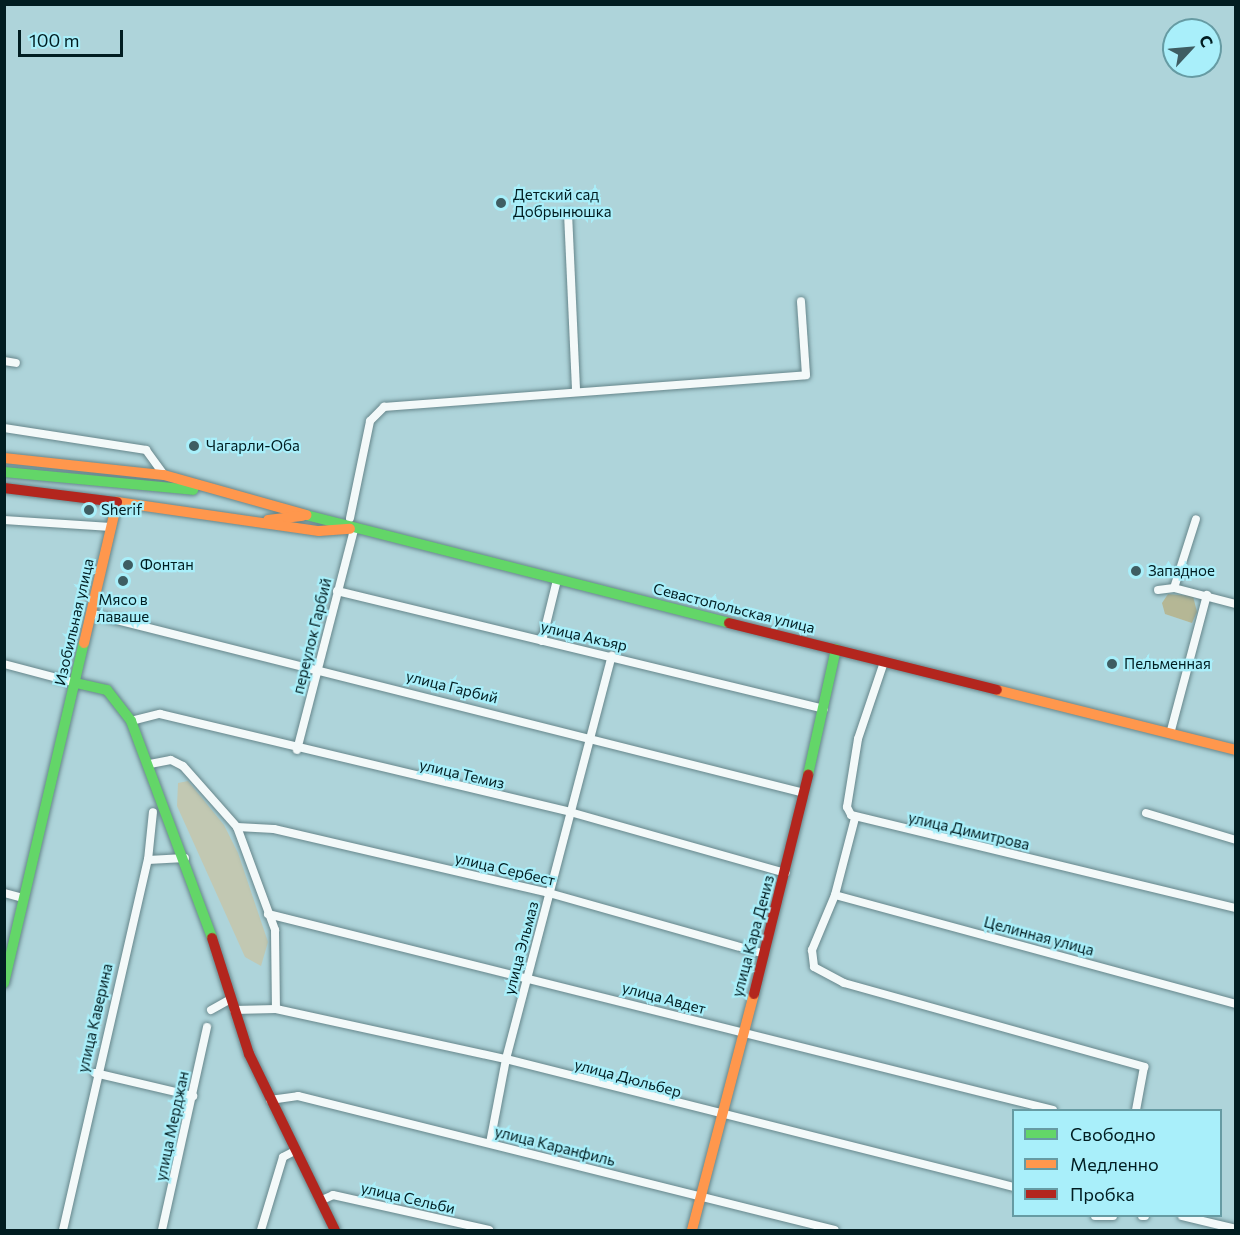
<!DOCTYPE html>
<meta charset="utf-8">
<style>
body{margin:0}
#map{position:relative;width:1240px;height:1235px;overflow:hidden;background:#aed4da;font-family:Commissioner,sans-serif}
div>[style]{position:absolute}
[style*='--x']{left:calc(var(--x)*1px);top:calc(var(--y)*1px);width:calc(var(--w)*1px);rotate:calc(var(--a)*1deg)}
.green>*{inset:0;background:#c2c8b2}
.forest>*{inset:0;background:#b5b795}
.roads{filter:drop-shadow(0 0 2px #66868b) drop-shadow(0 0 2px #66868b)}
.street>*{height:8px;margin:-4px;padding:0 4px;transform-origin:4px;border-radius:4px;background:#f3f9f9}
.fast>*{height:10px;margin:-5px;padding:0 5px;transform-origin:5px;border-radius:5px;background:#63d668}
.slow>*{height:10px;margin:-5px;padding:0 5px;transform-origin:5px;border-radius:5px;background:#ff974d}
.jam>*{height:10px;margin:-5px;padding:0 5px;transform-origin:5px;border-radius:5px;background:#b3261e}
.dots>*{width:16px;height:16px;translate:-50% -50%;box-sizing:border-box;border:3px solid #a9effa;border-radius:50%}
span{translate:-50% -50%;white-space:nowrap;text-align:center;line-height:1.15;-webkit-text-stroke:4.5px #a9effa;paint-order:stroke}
.poi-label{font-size:15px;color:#011d21}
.left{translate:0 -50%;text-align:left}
.street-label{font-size:15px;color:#011d21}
.frame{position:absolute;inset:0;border:6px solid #011d21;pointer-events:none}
.legend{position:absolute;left:1012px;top:1109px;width:210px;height:108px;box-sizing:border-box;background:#a9effa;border:2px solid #669ba3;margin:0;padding:8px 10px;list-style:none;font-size:18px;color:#011d21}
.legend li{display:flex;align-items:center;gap:12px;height:30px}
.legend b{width:30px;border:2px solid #669ba3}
.north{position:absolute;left:1162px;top:18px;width:60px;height:60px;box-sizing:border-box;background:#a9effa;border:2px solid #669ba3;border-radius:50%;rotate:64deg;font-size:16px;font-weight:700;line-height:24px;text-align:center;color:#011d21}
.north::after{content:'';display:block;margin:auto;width:21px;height:27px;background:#3e5d62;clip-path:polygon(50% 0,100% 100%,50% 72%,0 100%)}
.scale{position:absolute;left:18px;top:30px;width:105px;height:27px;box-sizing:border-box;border:3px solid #011d21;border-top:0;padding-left:8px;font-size:18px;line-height:21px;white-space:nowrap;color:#011d21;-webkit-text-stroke:4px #a9effa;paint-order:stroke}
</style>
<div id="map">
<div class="green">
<i style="clip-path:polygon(188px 781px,224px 825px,238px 853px,268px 942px,261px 966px,245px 957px,177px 806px,178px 783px)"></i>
</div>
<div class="forest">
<i style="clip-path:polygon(1168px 594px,1193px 596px,1197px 612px,1192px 623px,1165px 614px,1162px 603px)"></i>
</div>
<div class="roads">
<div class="street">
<i style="--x:568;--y:213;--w:177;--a:87.4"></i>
<i style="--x:4;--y:361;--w:12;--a:9"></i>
<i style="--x:4;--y:428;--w:144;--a:8.8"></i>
<i style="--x:146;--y:450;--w:31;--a:54"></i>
<i style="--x:350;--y:518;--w:99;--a:-78.3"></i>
<i style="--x:370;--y:421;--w:20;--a:-45"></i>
<i style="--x:384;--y:407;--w:423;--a:-4.3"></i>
<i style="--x:806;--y:375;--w:74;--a:-93.9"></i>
<i style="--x:4;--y:520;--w:107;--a:3.7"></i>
<i style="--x:1174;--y:588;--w:72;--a:-72.3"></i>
<i style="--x:1158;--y:590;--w:16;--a:-7"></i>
<i style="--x:1174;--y:588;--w:64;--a:14.5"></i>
<i style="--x:337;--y:591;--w:501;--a:13.62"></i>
<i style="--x:93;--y:614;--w:733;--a:14.13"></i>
<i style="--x:542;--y:641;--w:63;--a:-76.2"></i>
<i style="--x:884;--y:662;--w:81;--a:108.7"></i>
<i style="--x:858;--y:739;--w:69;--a:99.2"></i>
<i style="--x:847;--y:807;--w:9;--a:63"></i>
<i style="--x:851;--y:815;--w:396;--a:13.6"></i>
<i style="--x:4;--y:664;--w:74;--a:14.8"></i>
<i style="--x:131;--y:721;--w:30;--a:-14"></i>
<i style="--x:160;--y:714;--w:422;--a:13.4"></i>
<i style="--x:570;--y:812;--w:224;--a:15.8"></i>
<i style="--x:1170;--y:734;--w:144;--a:-75.1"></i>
<i style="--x:297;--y:750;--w:228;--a:-75.5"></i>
<i style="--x:150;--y:764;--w:21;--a:-11"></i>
<i style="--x:171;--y:760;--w:13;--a:27"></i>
<i style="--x:183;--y:766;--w:81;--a:48.5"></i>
<i style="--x:237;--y:827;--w:110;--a:69.7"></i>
<i style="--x:275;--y:930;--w:79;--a:89.3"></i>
<i style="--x:1146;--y:813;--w:94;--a:16.7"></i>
<i style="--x:855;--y:818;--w:80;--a:104.6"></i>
<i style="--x:835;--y:895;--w:60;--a:112.7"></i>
<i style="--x:812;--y:950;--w:17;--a:83"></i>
<i style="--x:814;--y:967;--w:34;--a:28"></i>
<i style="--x:844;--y:983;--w:312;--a:15.6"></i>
<i style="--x:1144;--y:1067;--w:44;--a:100.5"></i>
<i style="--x:237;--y:827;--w:37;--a:3"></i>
<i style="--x:274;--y:829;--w:282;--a:13.1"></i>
<i style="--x:549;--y:893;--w:223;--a:15.8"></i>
<i style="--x:148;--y:860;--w:37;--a:-3"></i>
<i style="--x:4;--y:893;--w:20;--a:15"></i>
<i style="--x:835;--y:895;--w:416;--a:15.2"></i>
<i style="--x:268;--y:914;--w:809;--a:14.02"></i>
<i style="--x:211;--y:1010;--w:23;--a:-29"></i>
<i style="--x:234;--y:1010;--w:42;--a:-1.4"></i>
<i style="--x:276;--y:1009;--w:235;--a:12.3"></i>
<i style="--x:506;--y:1059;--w:524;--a:14.14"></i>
<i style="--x:95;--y:1073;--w:101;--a:13.2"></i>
<i style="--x:270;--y:1100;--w:28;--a:-8"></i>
<i style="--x:298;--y:1096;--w:553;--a:14.01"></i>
<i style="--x:490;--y:1143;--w:86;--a:-79.2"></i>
<i style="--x:506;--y:1059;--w:417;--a:-75.3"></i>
<i style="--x:322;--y:1200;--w:12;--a:-24"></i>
<i style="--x:333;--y:1195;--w:160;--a:12.6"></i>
<i style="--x:1095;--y:1216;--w:18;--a:0"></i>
<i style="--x:1142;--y:1216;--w:3;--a:0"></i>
<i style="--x:1182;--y:1216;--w:56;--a:13.5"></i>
<i style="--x:63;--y:1230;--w:380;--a:-77.1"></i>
<i style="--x:148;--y:860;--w:48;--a:-84.1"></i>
<i style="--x:162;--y:1230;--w:208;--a:-77.5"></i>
<i style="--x:261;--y:1230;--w:76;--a:-73.2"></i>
<i style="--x:283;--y:1157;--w:11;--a:-27"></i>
</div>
<div class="fast">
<i style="--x:4;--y:472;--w:190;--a:5.4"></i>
<i style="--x:306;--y:515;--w:437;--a:14.3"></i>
<i style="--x:76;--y:683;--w:32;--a:13"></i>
<i style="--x:107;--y:690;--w:39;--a:52"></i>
<i style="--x:131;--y:721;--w:232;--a:69.5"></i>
<i style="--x:808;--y:775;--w:129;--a:-77.5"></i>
<i style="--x:4;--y:983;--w:349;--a:-76.8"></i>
</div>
<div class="slow">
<i style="--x:4;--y:458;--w:161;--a:6.1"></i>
<i style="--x:164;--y:475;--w:148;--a:15.7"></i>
<i style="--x:268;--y:520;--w:35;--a:-7"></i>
<i style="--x:84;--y:643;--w:145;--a:-76.8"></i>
<i style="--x:117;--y:502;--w:204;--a:8.2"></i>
<i style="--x:319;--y:531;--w:31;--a:-4"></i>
<i style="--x:997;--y:690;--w:246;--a:14.1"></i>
<i style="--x:692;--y:1230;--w:244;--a:-75.3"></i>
</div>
<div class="jam">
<i style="--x:4;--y:488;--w:114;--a:7.1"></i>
<i style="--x:729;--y:623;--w:276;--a:14"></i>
<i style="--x:212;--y:938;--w:122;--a:72.3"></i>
<i style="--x:249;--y:1054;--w:196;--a:64"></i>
<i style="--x:754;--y:994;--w:226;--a:-76.1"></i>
</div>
</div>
<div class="dots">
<i style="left:501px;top:203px;background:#3e5d62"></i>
<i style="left:194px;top:446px;background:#3e5d62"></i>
<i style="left:89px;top:510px;background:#3e5d62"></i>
<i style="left:128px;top:565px;background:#3e5d62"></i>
<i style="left:1136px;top:571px;background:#3e5d62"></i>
<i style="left:123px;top:581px;background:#3e5d62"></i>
<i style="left:1112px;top:664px;background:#3e5d62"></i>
</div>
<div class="poi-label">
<span class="left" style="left:513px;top:203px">Детский сад<br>Добрынюшка</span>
<span class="left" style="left:206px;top:446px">Чагарли-Оба</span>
<span class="left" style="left:101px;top:510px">Sherif</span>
<span class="left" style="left:140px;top:565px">Фонтан</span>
<span class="left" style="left:1148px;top:571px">Западное</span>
<span style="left:123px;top:608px">Мясо в<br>лаваше</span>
<span class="left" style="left:1124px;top:664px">Пельменная</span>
</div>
<div class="street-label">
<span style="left:734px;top:608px;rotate:14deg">Севастопольская улица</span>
<span style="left:74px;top:622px;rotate:-77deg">Изобильная улица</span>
<span style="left:312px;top:636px;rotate:-76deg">переулок Гарбий</span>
<span style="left:584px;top:636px;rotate:13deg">улица Акъяр</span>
<span style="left:452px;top:687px;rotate:14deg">улица Гарбий</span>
<span style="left:462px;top:774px;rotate:13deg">улица Темиз</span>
<span style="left:969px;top:831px;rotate:13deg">улица Димитрова</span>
<span style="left:505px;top:869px;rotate:13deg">улица Сербест</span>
<span style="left:753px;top:936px;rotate:-75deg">улица Кара Дениз</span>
<span style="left:1039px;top:936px;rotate:15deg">Целинная улица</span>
<span style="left:521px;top:948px;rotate:-75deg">улица Эльмаз</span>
<span style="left:664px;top:998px;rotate:15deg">улица Авдет</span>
<span style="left:95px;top:1018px;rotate:-77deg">улица Каверина</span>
<span style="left:628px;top:1078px;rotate:15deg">улица Дюльбер</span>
<span style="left:172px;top:1126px;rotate:-78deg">улица Мерджан</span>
<span style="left:555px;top:1146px;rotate:14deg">улица Каранфиль</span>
<span style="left:408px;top:1198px;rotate:13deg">улица Сельби</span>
</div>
<div class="frame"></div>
<ul class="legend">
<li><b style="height:8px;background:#63d668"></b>Свободно</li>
<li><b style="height:8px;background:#ff974d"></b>Медленно</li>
<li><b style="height:8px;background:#b3261e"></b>Пробка</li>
</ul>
<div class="north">С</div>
<div class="scale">100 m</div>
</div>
